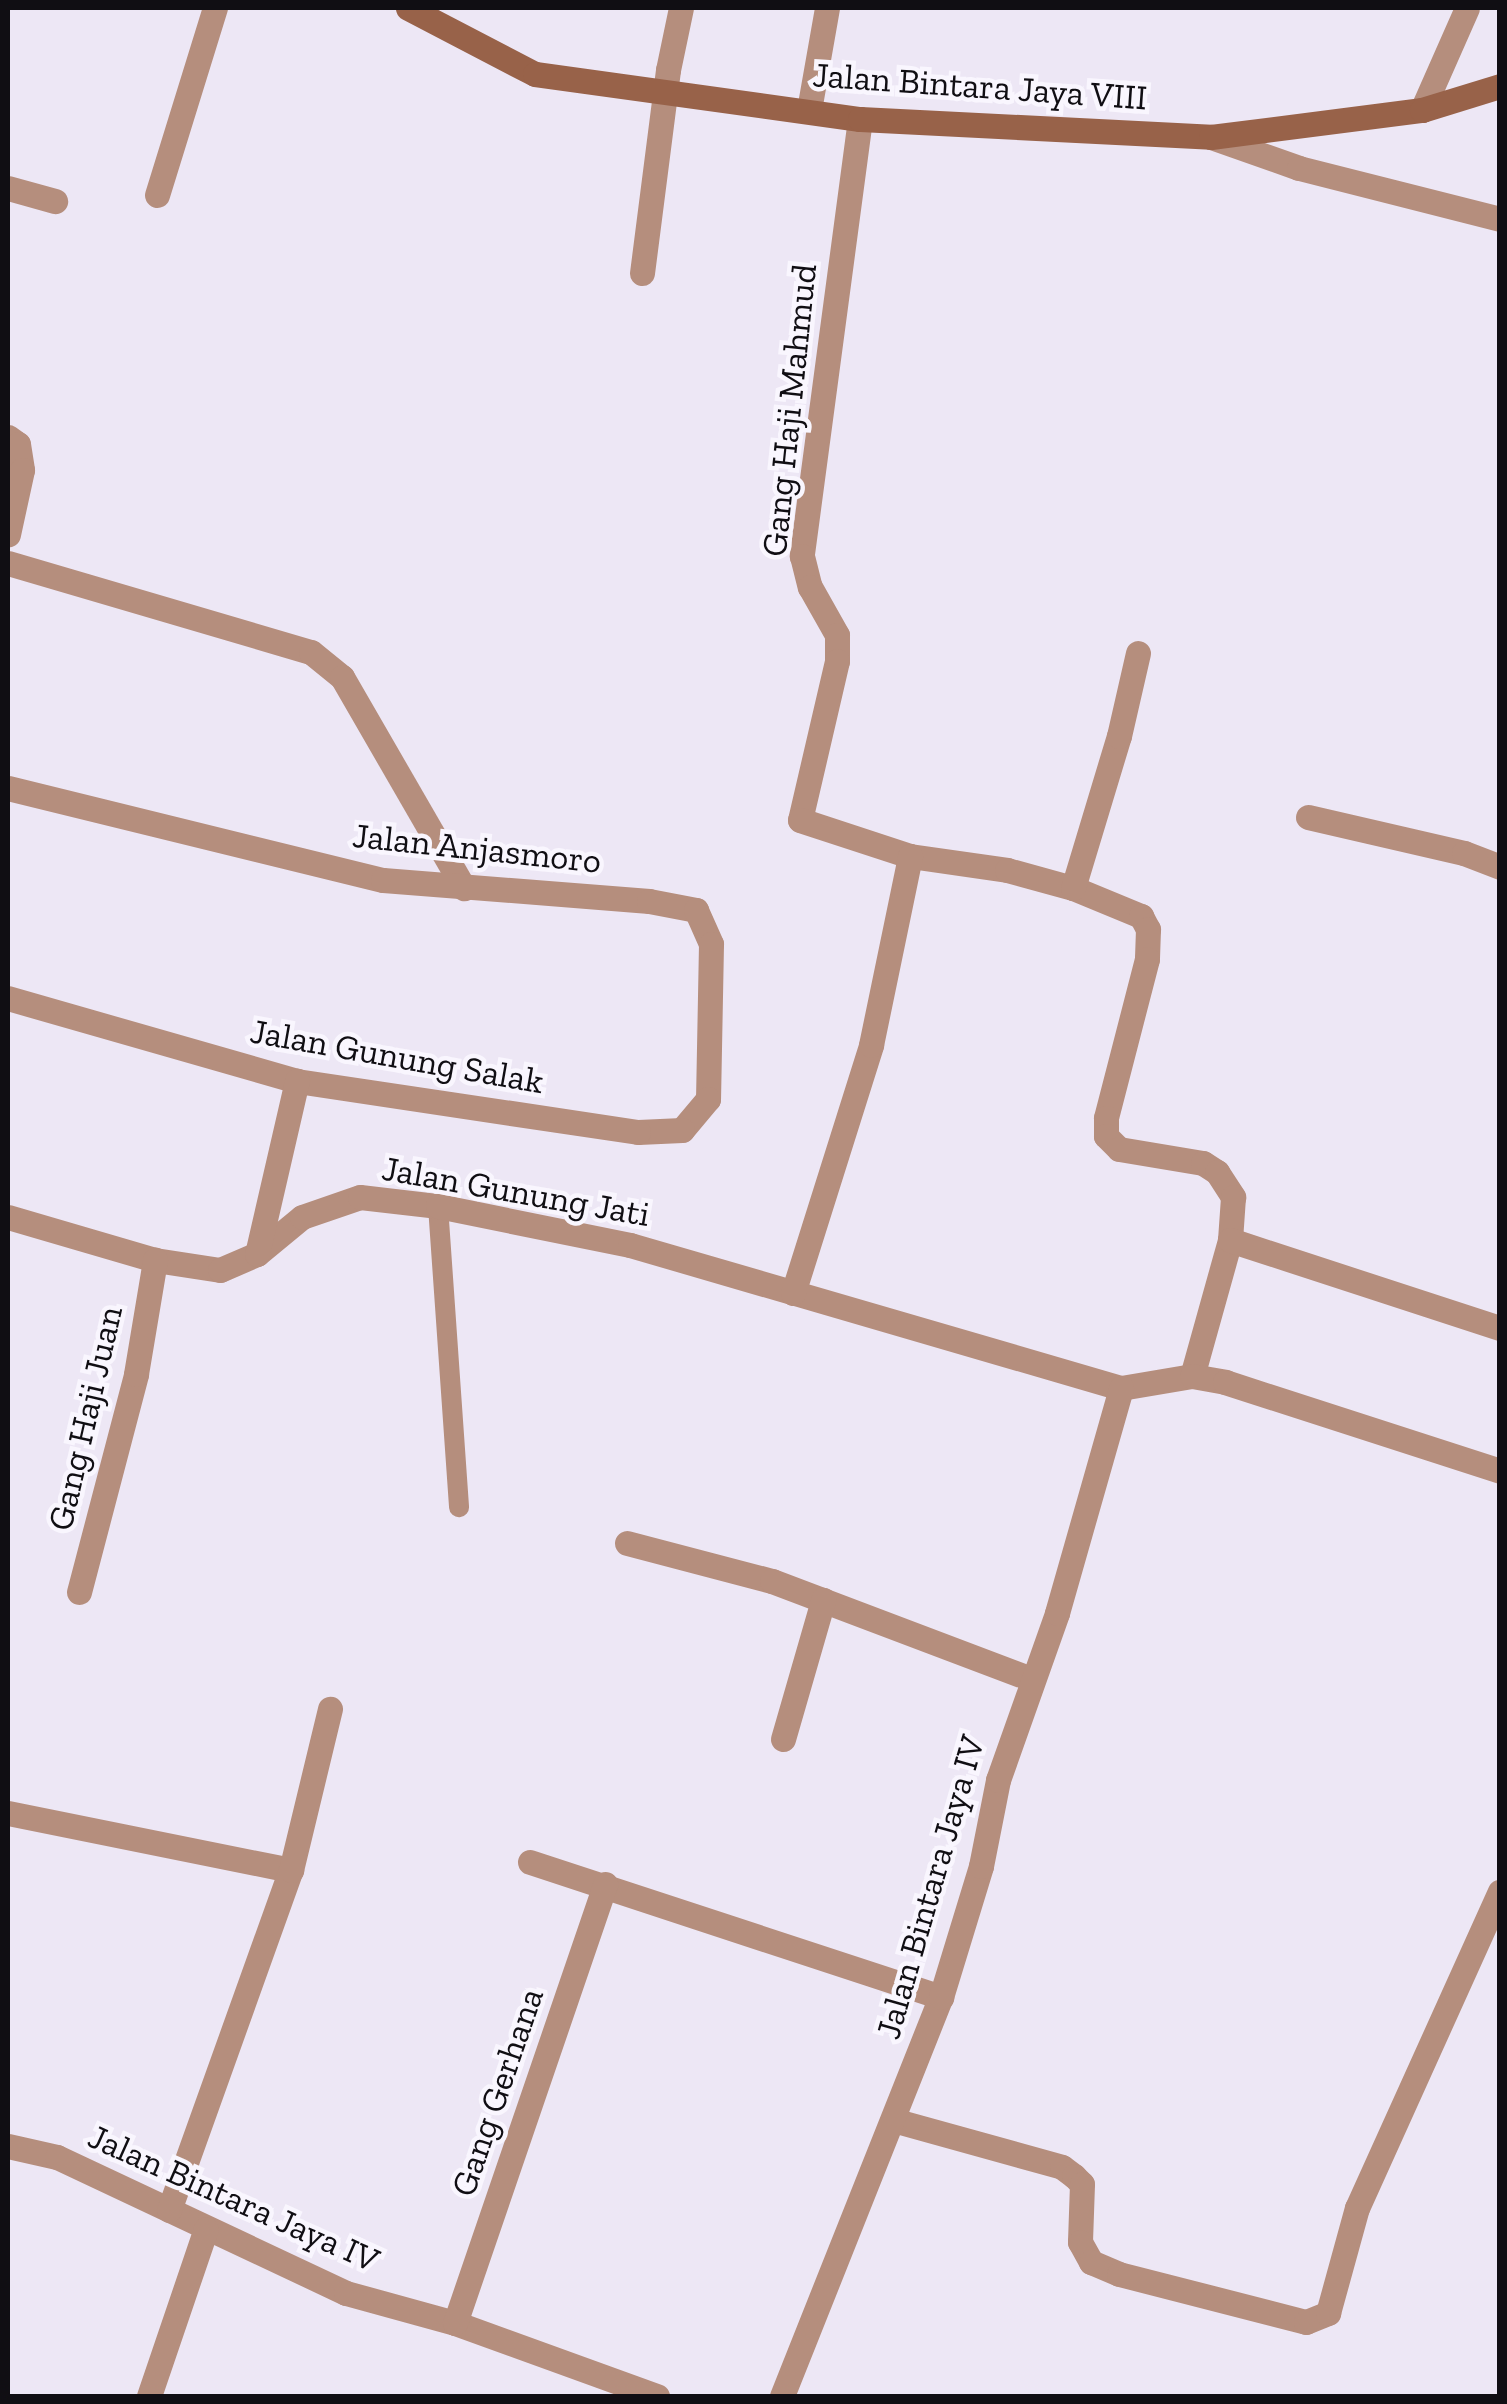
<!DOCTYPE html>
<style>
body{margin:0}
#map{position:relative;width:1507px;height:2404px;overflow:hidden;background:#ede7f5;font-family:"Zilla Slab",serif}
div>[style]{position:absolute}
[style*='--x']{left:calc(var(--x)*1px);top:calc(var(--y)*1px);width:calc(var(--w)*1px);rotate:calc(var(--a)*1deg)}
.lane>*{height:20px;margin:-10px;padding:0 10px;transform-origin:10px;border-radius:10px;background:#b58e7d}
.street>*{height:25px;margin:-12.5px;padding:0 12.5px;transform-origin:12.5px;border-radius:12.5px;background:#b58e7d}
.secondary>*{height:25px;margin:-12.5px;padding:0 12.5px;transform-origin:12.5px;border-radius:12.5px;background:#986249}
span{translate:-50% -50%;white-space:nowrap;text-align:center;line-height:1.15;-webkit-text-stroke:9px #f9f6fe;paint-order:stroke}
.street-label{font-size:35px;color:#100e13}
.frame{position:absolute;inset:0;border:10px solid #100e13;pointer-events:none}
</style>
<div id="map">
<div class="lane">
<i style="--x:438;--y:1206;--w:302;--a:86"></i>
</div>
<div class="street">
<i style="--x:809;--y:110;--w:104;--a:-80"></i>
<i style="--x:1422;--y:110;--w:111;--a:-66.2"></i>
<i style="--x:860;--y:119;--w:441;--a:97.6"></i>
<i style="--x:802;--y:556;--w:32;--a:76"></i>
<i style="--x:810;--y:587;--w:55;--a:60.6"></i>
<i style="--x:837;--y:635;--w:26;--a:90"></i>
<i style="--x:837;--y:661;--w:163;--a:103.1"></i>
<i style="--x:800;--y:820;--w:116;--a:18.1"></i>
<i style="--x:910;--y:856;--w:98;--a:8.2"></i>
<i style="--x:1007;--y:870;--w:68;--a:15.3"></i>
<i style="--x:1073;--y:888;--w:74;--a:22.4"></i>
<i style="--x:1141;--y:916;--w:15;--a:62"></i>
<i style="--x:1148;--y:929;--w:30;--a:92"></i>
<i style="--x:1147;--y:959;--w:164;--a:104.5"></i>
<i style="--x:1106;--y:1118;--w:18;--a:90"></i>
<i style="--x:1106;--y:1136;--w:18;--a:45"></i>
<i style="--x:1119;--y:1149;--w:85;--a:9.5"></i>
<i style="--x:1203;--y:1163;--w:17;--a:33"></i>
<i style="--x:1217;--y:1172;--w:30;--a:57"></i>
<i style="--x:1233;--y:1197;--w:43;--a:94"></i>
<i style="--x:1230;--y:1240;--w:141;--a:105.6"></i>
<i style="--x:1211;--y:137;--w:93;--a:19.4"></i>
<i style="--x:1299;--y:168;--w:207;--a:14.2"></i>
<i style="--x:8;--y:188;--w:49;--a:15.5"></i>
<i style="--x:157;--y:195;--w:196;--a:-72.8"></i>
<i style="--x:642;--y:273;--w:205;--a:-82.7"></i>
<i style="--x:668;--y:70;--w:63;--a:-78.2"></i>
<i style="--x:8;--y:437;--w:12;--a:35"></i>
<i style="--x:18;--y:444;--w:26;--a:81"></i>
<i style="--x:22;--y:470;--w:66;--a:102.3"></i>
<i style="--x:8;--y:563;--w:316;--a:16.4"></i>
<i style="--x:311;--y:652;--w:40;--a:39"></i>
<i style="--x:342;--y:677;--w:244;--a:60"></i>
<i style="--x:8;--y:788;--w:386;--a:13.8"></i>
<i style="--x:383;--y:880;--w:267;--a:4.5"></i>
<i style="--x:649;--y:901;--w:48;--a:10.8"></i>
<i style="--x:696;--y:910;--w:37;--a:66"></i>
<i style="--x:711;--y:944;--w:155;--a:91.1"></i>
<i style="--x:708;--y:1099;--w:40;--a:130"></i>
<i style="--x:682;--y:1130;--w:44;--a:177.4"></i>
<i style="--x:638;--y:1132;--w:345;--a:-171.5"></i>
<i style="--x:297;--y:1081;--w:301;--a:-164"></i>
<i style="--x:1308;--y:817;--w:160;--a:13"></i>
<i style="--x:1464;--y:853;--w:39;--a:21"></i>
<i style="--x:1073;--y:888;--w:159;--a:-73.2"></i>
<i style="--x:1119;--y:736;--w:85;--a:-77.1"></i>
<i style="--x:8;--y:1217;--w:153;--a:16.3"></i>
<i style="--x:155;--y:1260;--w:66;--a:8.7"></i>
<i style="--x:220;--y:1270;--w:40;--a:-23.4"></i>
<i style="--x:257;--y:1254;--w:58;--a:-39.4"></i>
<i style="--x:302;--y:1217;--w:61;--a:-19"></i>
<i style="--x:360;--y:1197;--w:79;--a:6.6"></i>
<i style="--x:438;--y:1206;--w:196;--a:11.5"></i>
<i style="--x:630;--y:1245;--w:511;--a:16.24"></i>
<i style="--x:1121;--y:1388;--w:72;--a:-9.6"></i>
<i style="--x:1192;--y:1376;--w:34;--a:10"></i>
<i style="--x:1225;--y:1382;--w:289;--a:17.9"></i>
<i style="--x:1230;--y:1240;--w:284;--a:18.1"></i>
<i style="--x:257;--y:1254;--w:178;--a:-77"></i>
<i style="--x:793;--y:1293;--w:260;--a:-72.5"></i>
<i style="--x:871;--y:1045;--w:193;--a:-78.3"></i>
<i style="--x:627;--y:1543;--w:150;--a:14.7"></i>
<i style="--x:772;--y:1581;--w:277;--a:20.7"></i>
<i style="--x:79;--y:1592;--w:225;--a:-75.3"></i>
<i style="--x:136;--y:1374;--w:116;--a:-80.5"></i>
<i style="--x:783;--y:1739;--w:145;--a:-73.9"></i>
<i style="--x:8;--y:1813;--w:289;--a:11.4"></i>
<i style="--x:530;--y:1862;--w:433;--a:18.2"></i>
<i style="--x:893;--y:2120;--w:175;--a:15.5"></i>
<i style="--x:1062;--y:2167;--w:15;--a:37"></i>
<i style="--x:1074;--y:2176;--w:11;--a:45"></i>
<i style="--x:1082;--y:2184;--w:58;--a:92"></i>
<i style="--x:1080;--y:2242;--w:23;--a:61"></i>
<i style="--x:1091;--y:2262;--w:30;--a:23"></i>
<i style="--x:1119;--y:2274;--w:193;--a:14.4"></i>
<i style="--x:1306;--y:2322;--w:24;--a:-22"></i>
<i style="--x:1328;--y:2313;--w:109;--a:-74.6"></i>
<i style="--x:1357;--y:2208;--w:347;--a:-65.7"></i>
<i style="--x:8;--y:2146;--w:50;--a:12.7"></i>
<i style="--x:57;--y:2157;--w:319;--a:25.2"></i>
<i style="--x:346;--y:2293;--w:113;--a:15.4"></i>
<i style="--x:455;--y:2323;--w:215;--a:19.9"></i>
<i style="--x:169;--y:2210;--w:361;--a:-70.3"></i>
<i style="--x:291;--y:1870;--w:166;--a:-76.4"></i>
<i style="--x:455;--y:2323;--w:464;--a:-71.1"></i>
<i style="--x:149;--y:2396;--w:176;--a:-71.2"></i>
<i style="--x:782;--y:2396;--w:430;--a:-68.3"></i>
<i style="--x:941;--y:1997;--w:137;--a:-73"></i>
<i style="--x:981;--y:1866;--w:88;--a:-78.8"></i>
<i style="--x:998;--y:1780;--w:177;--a:-70.5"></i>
<i style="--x:1057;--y:1613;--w:234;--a:-74.1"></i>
</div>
<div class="secondary">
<i style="--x:408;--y:8;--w:143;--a:27.5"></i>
<i style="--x:535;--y:74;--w:328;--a:7.9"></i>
<i style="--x:860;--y:119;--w:351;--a:2.9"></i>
<i style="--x:1211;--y:137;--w:213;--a:-7.3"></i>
<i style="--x:1422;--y:110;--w:82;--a:-17.1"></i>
</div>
<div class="street-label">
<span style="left:980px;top:86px;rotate:4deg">Jalan Bintara Jaya VIII</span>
<span style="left:789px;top:410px;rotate:-84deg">Gang Haji Mahmud</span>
<span style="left:477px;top:848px;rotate:6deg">Jalan Anjasmoro</span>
<span style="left:397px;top:1056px;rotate:10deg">Jalan Gunung Salak</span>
<span style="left:516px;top:1191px;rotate:10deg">Jalan Gunung Jati</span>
<span style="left:85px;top:1418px;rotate:-77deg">Gang Haji Juan</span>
<span style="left:930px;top:1887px;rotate:-74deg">Jalan Bintara Jaya IV</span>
<span style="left:497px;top:2092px;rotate:-71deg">Gang Gerhana</span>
<span style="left:234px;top:2198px;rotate:24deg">Jalan Bintara Jaya IV</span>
</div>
<div class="frame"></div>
</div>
